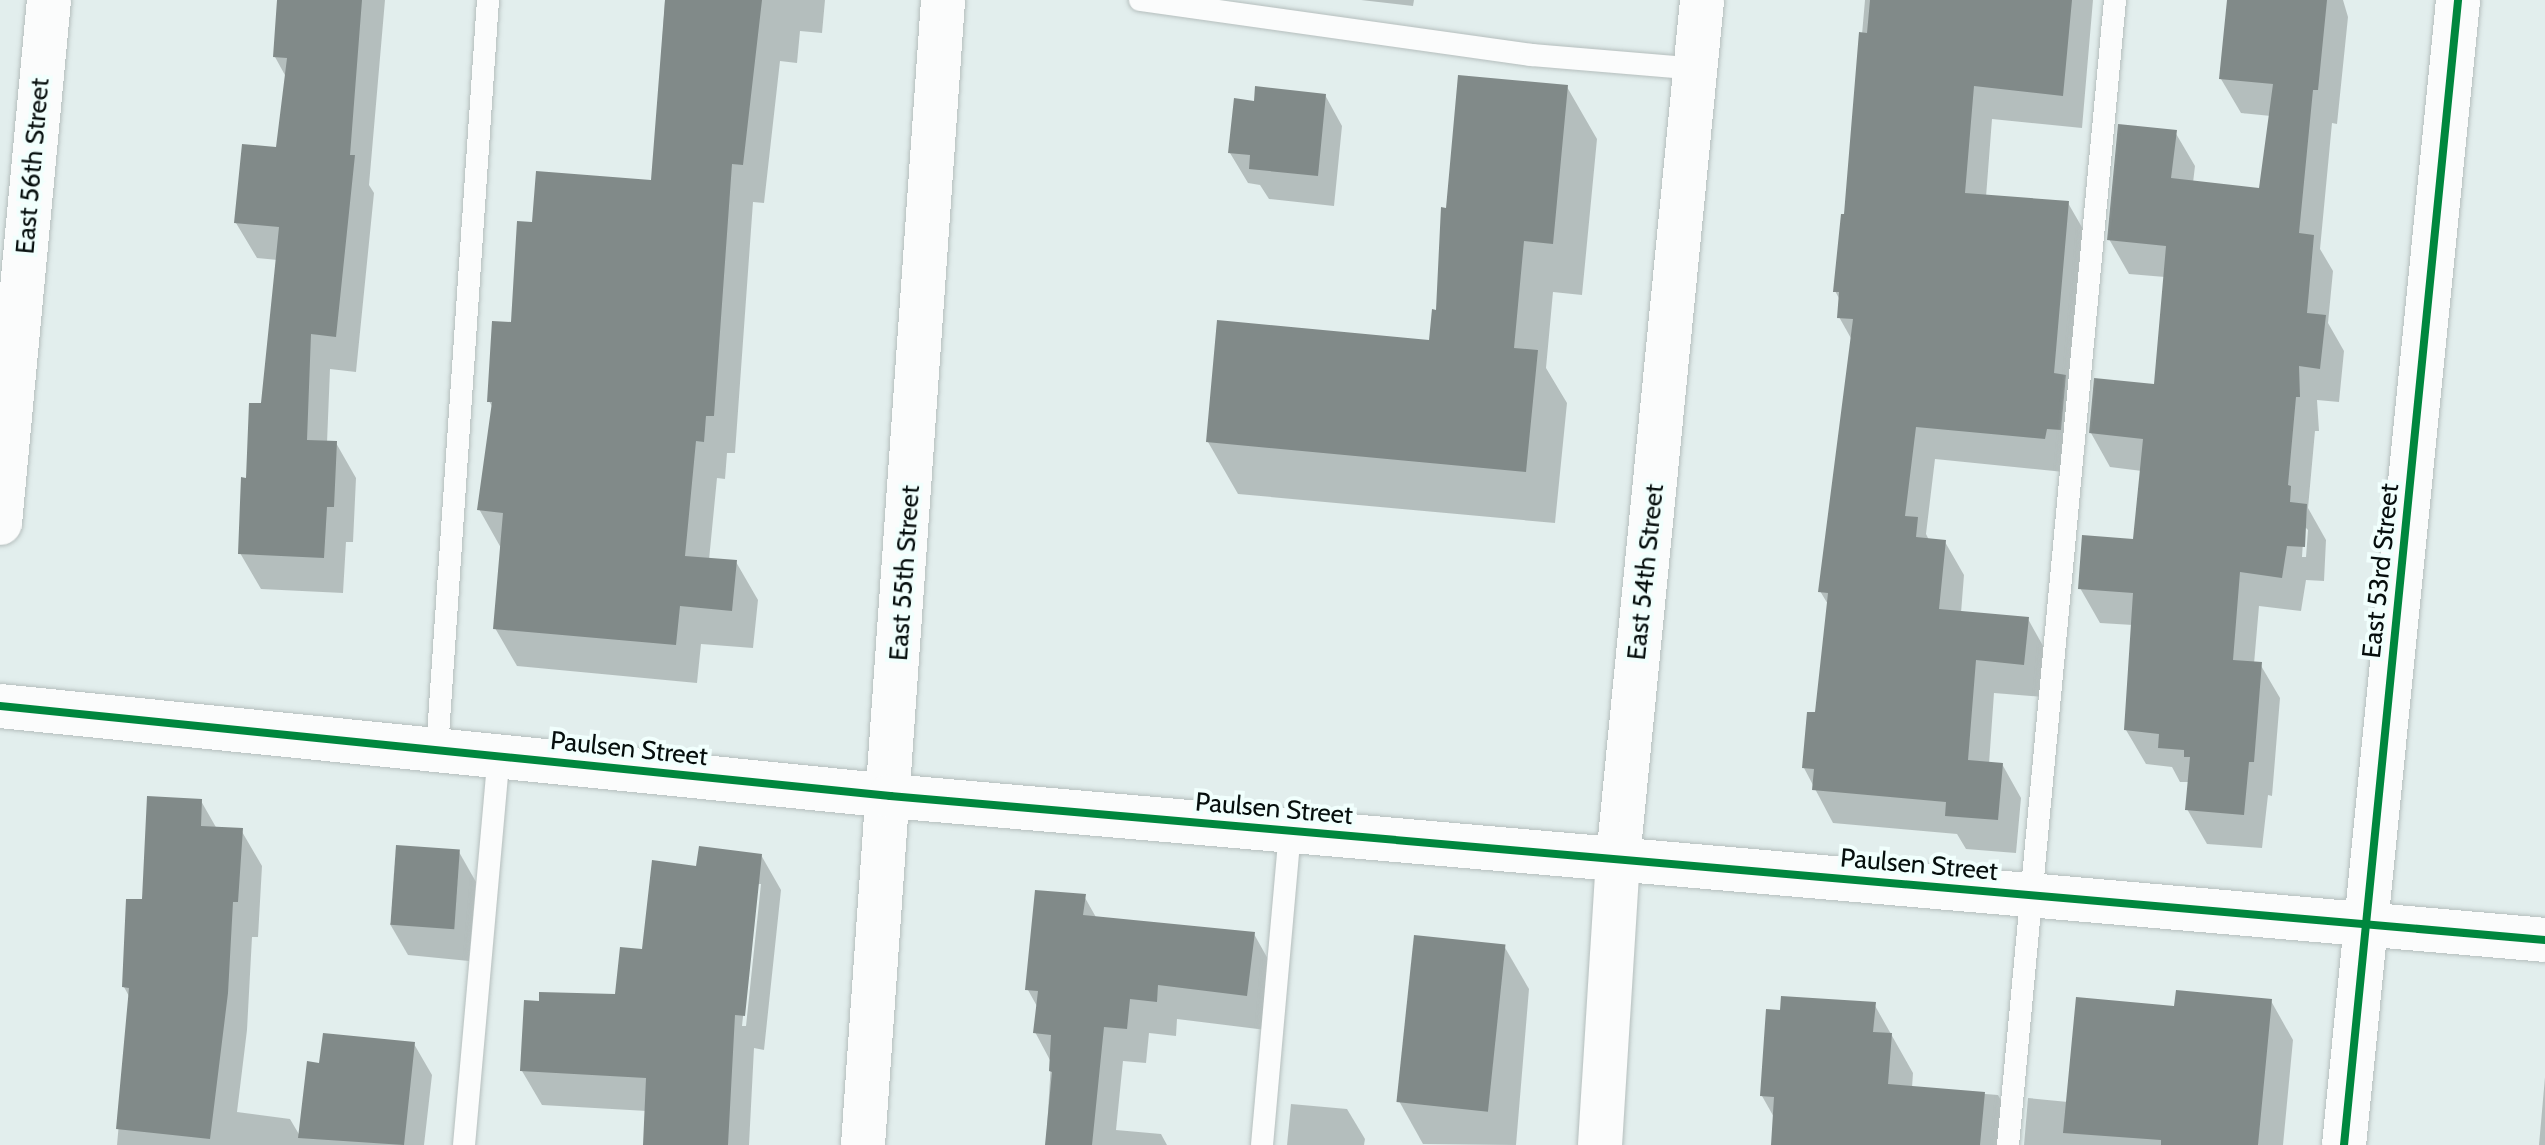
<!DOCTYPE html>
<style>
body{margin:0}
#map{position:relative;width:2545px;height:1145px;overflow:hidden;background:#e2eeed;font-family:Cabin,sans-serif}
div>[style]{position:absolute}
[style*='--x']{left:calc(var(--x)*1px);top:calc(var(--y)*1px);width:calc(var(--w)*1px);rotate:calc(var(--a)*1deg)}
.shadow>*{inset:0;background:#0003}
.building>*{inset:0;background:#818a89;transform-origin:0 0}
.roads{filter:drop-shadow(0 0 2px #b5bebd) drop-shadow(0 0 2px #b5bebd)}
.service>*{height:22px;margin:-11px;padding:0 11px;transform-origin:11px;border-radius:11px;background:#fbfcfc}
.minor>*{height:44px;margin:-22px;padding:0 22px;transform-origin:22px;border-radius:22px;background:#fbfcfc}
.tertiary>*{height:44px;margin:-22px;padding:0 22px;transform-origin:22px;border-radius:22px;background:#fbfcfc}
.cycleway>*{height:8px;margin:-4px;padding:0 4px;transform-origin:4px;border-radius:4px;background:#00873e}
span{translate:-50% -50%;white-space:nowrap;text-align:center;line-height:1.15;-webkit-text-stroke:8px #f1fffd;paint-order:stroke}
.street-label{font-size:26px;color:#060e0d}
</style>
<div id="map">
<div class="shadow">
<i style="clip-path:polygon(278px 0,385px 0,369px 185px,374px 193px,356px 372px,330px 369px,327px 443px,336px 443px,356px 478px,353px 542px,346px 542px,343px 593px,261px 589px,240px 553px,248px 480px,263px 406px,278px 260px,257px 258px,236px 223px,278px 149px,286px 77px,275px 57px)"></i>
<i style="clip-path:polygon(665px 0,825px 0,822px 33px,800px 31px,797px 63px,780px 61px,764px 203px,753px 202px,735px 453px,727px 453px,725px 479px,717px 478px,709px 560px,736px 562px,758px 600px,753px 648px,701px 644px,697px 683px,517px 666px,495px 628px,501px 548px,479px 509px,493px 408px,489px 401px,513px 324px,534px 224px,653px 183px)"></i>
<i style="clip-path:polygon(1361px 0,1414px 0,1413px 6px)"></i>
<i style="clip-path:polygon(1865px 0,2093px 0,2082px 128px,1992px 119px,1986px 197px,2068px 203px,2087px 236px,2064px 472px,1935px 459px,1926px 534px,1929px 540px,1945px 542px,1964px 575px,1961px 613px,2028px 619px,2047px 653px,2043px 697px,1994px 693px,1989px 764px,2002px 764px,2021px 798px,2016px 853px,1966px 849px,1957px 834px,1833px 823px,1804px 768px,1816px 714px,1829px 606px,1820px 591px,1852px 340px,1839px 317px,1840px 300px,1835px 291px,1846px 217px)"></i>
<i style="clip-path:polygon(evenodd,2229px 0,2343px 0,2348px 17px,2337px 124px,2332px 123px,2320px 249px,2333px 271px,2328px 323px,2344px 351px,2339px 402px,2317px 400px,2319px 431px,2315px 431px,2308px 508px,2326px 540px,2324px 581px,2306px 580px,2301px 611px,2259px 606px,2254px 664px,2260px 664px,2280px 698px,2272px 796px,2268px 795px,2262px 848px,2207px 844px,2187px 809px,2189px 782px,2180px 782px,2172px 767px,2146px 764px,2126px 730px,2133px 625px,2100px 623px,2080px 588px,2135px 541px,2142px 471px,2110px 467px,2091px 433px,2156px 386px,2165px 277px,2129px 274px,2109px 239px,2175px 132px,2195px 166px,2193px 183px,2261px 190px,2271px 116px,2241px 113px,2221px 79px,2229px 0,2304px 526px,2308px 530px,2306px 557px,2302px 557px,2304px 526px)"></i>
<i style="clip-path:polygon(1567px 87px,1597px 139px,1582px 295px,1553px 292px,1546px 368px,1567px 403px,1555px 523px,1238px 494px,1208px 442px,1431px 342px,1438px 312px,1447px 210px)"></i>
<i style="clip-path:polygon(1325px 95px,1342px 126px,1334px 206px,1269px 199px,1260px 185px,1248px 183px,1230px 153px,1256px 103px)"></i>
<i style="clip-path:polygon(201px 801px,217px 829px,241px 830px,262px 866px,258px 937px,252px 937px,247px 1030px,237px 1112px,290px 1119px,300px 1136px,321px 1065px,414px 1044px,432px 1075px,424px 1145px,117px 1145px,130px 998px,124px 987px,144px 901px)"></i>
<i style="clip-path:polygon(459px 852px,476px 882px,469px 961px,408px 955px,390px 924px)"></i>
<i style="clip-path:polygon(evenodd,761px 855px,781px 890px,764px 1050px,754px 1048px,749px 1145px,645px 1145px,647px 1111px,542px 1105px,522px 1071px,616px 996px,698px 868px,761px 855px,757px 884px,761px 884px,746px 1026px,742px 1026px,757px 884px)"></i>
<i style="clip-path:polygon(1084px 896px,1097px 919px,1254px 934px,1273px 968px,1266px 1030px,1177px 1019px,1176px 1036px,1149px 1033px,1146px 1063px,1123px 1061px,1116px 1130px,1161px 1134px,1167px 1145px,1046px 1145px,1051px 1062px,1035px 1032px,1038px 1008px,1028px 990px)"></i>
<i style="clip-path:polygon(1504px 946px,1529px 989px,1516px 1145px,1423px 1144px,1399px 1101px)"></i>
<i style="clip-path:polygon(2271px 1001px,2293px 1040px,2283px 1145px,2024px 1145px,2028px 1098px,2068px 1102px,2176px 1008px)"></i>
<i style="clip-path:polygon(1874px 1004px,1913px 1073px,1912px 1088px,1998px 1095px,2020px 1134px,2019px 1145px,1773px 1145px,1775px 1119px,1762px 1096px)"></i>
<i style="clip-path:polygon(2545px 1077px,2545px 1145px,2539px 1145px)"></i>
<i style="clip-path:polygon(1291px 1104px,1347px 1109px,1365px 1139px,1364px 1145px,1287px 1145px)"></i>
</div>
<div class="building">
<i style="clip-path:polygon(277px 0,362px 0,350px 155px,355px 155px,336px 337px,311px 334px,307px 440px,337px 441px,334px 507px,327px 507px,324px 558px,238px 554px,241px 477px,246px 478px,249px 403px,261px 403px,279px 227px,234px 223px,242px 144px,276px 147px,287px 58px,273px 57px)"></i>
<i style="clip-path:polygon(665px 0,762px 0,743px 165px,732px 164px,714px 416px,706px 416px,704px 442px,696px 441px,685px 556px,737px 560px,732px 611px,680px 606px,676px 645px,493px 629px,503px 513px,477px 510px,492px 402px,487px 402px,492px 321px,511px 322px,517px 221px,532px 222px,536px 171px,651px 180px)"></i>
<i style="clip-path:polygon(1870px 0,2072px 0,2063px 96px,1974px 86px,1965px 193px,2069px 201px,2054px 373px,2066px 375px,2061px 430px,2047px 429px,2045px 439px,1916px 427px,1905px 516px,1918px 517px,1916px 537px,1946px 540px,1939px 609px,2029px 617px,2024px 665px,1976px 660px,1968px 760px,2003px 763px,1998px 820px,1945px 816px,1946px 802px,1812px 790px,1814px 769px,1802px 768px,1807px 712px,1815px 712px,1828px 593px,1818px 592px,1853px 319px,1837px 318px,1839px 292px,1833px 292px,1841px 214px,1844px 214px,1859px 32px,1867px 33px)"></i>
<i style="clip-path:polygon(2227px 0,2327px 0,2318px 90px,2313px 90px,2299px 233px,2314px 235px,2307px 313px,2326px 315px,2320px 369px,2299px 366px,2300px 397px,2296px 397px,2288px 485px,2291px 486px,2290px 502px,2307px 504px,2305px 547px,2287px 546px,2282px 578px,2240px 572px,2233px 660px,2262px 662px,2254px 762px,2249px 762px,2244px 815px,2185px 810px,2190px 757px,2184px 757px,2184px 750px,2158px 748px,2159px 734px,2124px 730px,2133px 593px,2078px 589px,2082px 535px,2133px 539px,2143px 439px,2089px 433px,2094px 378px,2154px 384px,2166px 246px,2107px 240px,2118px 124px,2177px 130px,2171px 178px,2259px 188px,2273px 84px,2219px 79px)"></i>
<i style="clip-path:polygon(1458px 75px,1568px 85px,1553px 244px,1524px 241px,1514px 348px,1538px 350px,1526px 472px,1206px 442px,1217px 320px,1429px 340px,1432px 309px,1436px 310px,1441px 207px,1446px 208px)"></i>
<i style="clip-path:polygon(1255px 86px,1326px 94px,1318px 176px,1249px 169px,1250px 155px,1228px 153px,1234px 98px,1254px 101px)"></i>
<i style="clip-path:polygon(147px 796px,202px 799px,201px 826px,243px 828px,238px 902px,233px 902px,228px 993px,210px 1139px,116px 1129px,129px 988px,122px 987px,126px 899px,142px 899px)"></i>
<i style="left:396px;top:845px;width:64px;height:80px;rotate:4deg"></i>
<i style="clip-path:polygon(699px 846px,762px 854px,745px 1016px,735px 1015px,728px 1145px,643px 1145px,646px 1078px,520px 1071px,524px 1000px,539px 1001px,539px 992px,615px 994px,620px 947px,642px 949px,652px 860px,696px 866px)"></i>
<i style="clip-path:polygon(1035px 890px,1086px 894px,1083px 915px,1255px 932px,1247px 996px,1158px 985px,1157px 1002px,1130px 999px,1127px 1029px,1104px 1027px,1092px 1145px,1045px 1145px,1052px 1072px,1049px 1071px,1051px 1035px,1033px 1033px,1038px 991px,1025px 990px)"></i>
<i style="left:1414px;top:935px;width:92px;height:168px;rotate:6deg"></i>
<i style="clip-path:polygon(2176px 990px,2272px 999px,2258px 1145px,2161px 1145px,2161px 1140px,2063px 1133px,2076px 997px,2174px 1006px)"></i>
<i style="clip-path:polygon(1781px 996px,1876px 1002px,1873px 1032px,1892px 1033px,1888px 1084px,1985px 1092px,1980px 1145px,1771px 1145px,1774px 1097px,1760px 1096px,1766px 1009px,1780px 1010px)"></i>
<i style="clip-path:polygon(323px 1033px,415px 1042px,404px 1145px,298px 1138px,307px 1061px,319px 1063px)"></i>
</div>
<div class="roads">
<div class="service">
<i style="--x:1140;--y:0;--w:395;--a:8"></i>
<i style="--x:1531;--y:55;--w:166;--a:4.8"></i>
<i style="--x:437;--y:750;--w:752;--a:-86.11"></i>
<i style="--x:464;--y:1145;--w:391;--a:-84.9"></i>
<i style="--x:1262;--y:1145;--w:315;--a:-84.9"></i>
<i style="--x:2008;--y:1145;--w:1150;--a:-84.66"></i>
</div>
<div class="minor">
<i style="--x:0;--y:523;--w:525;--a:-84.65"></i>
<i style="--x:863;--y:1145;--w:1148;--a:-86"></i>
<i style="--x:1600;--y:1145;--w:287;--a:-86.4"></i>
<i style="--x:1618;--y:859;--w:863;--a:-84.41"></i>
<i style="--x:2344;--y:1145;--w:1151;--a:-84.31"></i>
</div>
<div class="tertiary">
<i style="--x:0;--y:706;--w:895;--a:5.77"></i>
<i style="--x:890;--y:796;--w:1661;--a:4.97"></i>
</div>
</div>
<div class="cycleway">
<i style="--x:0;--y:706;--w:895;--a:5.77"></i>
<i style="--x:890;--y:796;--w:1661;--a:4.97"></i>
<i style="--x:2344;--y:1145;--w:1151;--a:-84.31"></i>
</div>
<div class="street-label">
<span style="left:33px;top:166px;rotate:-85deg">East 56th Street</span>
<span style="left:2381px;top:571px;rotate:-84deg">East 53rd Street</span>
<span style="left:1646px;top:572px;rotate:-84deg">East 54th Street</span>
<span style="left:905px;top:573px;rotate:-86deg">East 55th Street</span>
<span style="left:629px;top:749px;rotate:6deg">Paulsen Street</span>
<span style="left:1274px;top:809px;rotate:5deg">Paulsen Street</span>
<span style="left:1919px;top:865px;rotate:5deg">Paulsen Street</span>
</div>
</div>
